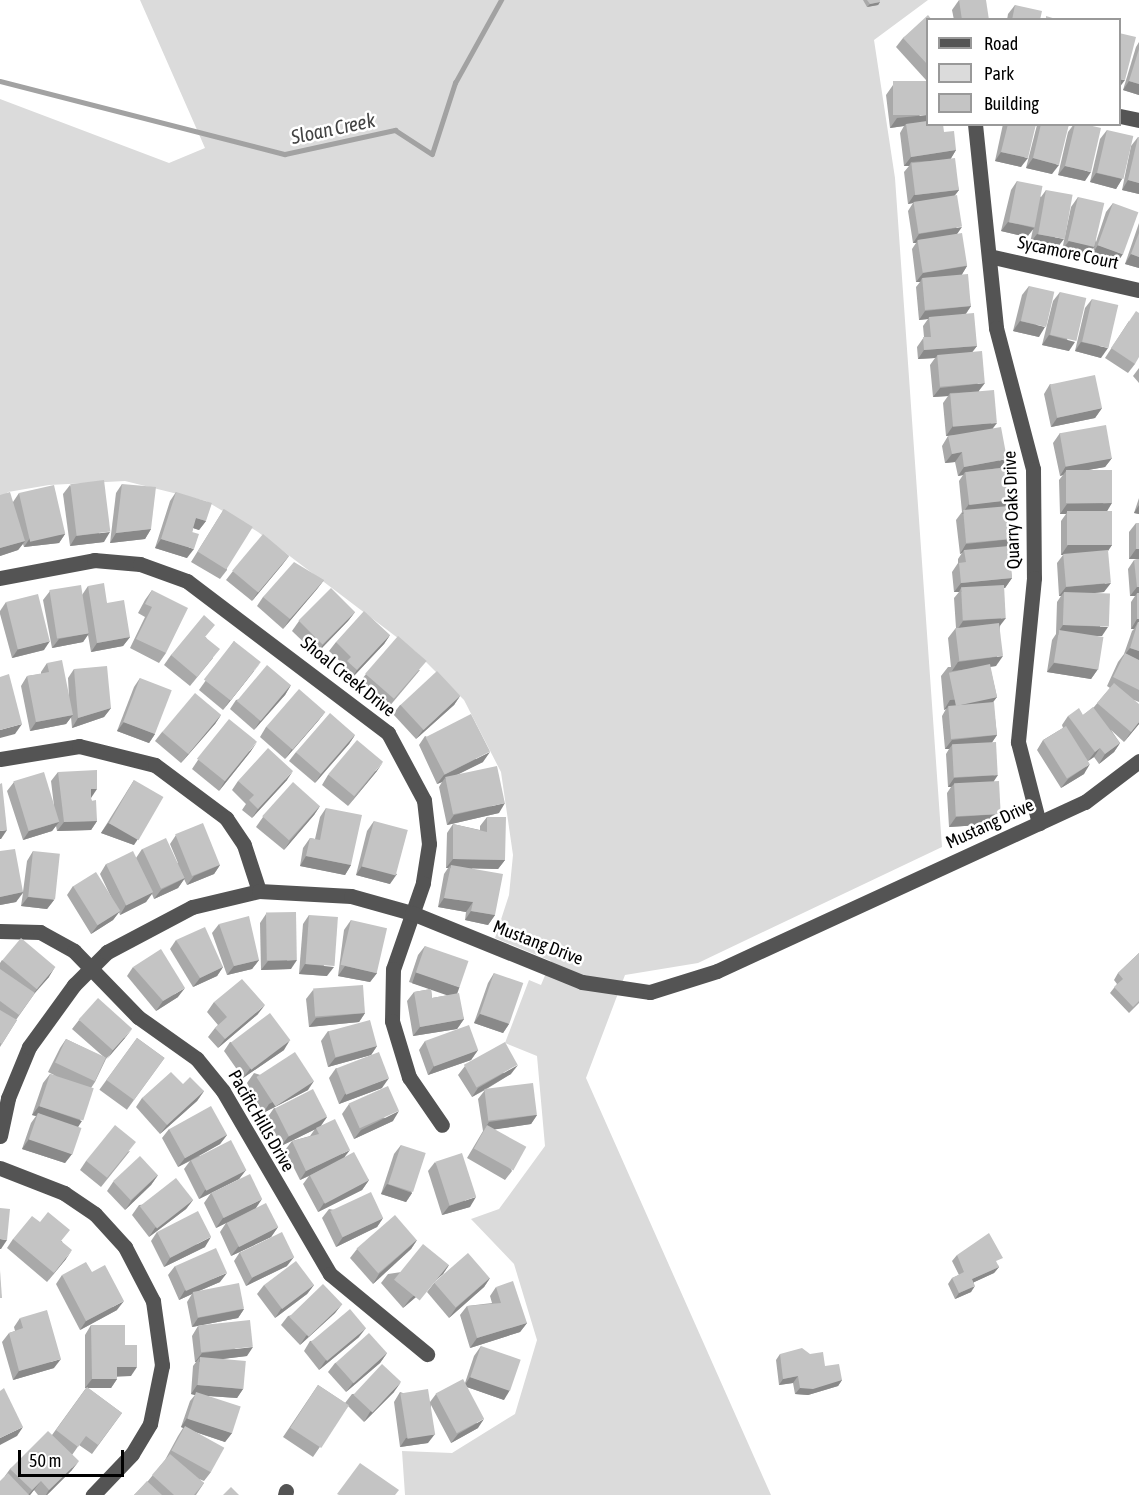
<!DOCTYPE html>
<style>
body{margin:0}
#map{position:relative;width:1139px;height:1495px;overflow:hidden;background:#fff;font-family:"Asap Condensed",sans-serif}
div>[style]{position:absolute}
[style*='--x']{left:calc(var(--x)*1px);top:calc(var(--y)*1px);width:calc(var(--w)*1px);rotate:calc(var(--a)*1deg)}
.green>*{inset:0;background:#dbdbdb}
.stream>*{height:4.5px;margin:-2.25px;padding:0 2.25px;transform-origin:2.25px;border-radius:2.25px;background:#a2a2a2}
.minor>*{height:15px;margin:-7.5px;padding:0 7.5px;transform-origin:7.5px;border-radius:7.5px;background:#545454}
.wall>*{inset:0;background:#a9a9a9;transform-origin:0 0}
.shaded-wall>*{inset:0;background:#898989;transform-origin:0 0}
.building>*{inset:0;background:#c4c4c4;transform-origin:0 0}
span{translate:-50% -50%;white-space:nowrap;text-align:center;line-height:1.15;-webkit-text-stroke:5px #fff;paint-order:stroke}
.street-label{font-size:18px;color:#000}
.water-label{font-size:20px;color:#434343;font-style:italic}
.legend{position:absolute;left:926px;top:18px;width:195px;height:108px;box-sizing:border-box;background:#fff;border:2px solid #999;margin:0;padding:8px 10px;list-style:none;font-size:18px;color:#000}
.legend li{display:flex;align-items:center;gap:12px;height:30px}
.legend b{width:30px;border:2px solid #999}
.scale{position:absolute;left:18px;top:1450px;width:106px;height:27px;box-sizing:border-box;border:3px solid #000;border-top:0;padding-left:8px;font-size:18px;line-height:21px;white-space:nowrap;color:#000;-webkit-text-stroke:4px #fff;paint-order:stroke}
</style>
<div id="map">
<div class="green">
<i style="clip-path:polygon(140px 0,928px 0,874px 40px,895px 178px,942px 847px,698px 963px,625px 975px,586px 1078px,771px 1495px,405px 1495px,402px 1451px,452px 1453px,515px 1414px,537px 1340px,514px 1264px,471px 1219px,499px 1209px,545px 1146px,537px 1056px,505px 1043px,529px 980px,541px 985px,551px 961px,495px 938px,509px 895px,513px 855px,501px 772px,464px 700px,415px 651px,258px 532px,206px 501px,125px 481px,49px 485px,8px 492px,0 499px,0 99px,169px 163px,205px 148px)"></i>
</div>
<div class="stream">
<i style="--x:0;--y:81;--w:294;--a:14.4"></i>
<i style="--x:285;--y:154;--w:113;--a:-12.3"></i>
<i style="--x:395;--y:130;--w:44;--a:33"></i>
<i style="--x:432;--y:154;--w:75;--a:-72.1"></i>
<i style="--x:455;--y:83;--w:95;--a:-61"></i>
</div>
<div class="minor">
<i style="--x:1120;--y:116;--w:19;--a:12"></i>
<i style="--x:975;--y:124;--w:205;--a:84.1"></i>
<i style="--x:996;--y:328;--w:146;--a:75.3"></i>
<i style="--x:1033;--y:469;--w:109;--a:89.5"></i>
<i style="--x:1034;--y:578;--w:165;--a:95.6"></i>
<i style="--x:1018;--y:742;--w:84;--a:75.5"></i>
<i style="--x:989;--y:256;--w:154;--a:12.8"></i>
<i style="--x:0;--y:578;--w:96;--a:-10.8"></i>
<i style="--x:94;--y:560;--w:46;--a:5"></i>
<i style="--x:140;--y:564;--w:50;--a:19.9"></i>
<i style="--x:187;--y:581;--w:252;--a:37.1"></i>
<i style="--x:388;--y:733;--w:76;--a:61.8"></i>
<i style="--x:424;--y:800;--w:44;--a:83.5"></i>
<i style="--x:429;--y:844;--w:39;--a:99"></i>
<i style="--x:423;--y:883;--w:91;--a:109.2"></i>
<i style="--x:393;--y:969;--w:52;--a:91.1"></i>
<i style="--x:392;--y:1021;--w:59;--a:73.1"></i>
<i style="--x:409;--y:1077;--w:58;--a:55.5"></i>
<i style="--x:0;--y:759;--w:80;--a:-9.3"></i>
<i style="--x:79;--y:746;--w:78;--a:14"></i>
<i style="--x:155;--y:765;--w:89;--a:36.7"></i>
<i style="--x:226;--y:818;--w:32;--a:56"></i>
<i style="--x:244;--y:845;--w:48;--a:71.9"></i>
<i style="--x:0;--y:931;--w:40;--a:1.4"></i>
<i style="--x:40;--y:932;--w:39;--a:29"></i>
<i style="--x:74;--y:951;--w:92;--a:45.9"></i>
<i style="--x:138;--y:1017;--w:72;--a:35.4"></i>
<i style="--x:197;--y:1059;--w:41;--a:50.9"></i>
<i style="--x:223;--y:1091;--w:212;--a:59.7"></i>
<i style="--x:330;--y:1274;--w:126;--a:39.5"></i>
<i style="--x:0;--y:1136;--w:39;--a:-78"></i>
<i style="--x:8;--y:1098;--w:55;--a:-67.6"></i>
<i style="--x:29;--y:1047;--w:77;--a:-54"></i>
<i style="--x:74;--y:985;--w:47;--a:-45"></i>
<i style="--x:107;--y:952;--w:96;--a:-27.9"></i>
<i style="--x:192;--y:907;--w:69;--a:-13.4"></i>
<i style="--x:259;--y:891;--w:92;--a:3.1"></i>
<i style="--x:351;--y:896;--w:63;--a:15.6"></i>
<i style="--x:412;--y:913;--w:183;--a:22.1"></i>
<i style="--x:582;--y:982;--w:69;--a:8.4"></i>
<i style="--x:650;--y:992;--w:70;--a:-17.4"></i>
<i style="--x:717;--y:971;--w:405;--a:-24.7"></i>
<i style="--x:1085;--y:802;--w:68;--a:-37.2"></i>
<i style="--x:0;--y:1168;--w:69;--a:21.3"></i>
<i style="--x:64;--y:1193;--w:37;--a:34"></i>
<i style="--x:95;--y:1214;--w:45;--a:47.7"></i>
<i style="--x:125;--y:1247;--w:61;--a:62.6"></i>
<i style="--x:153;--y:1301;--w:65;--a:82"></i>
<i style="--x:162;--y:1365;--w:60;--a:101.5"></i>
<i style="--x:150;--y:1424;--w:35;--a:121"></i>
<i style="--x:132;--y:1454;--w:57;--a:133.6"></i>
<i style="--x:285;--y:1495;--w:4;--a:-76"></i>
</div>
<div class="wall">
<i style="clip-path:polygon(863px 0,880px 0,880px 2px,878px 5px,867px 7px)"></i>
<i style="clip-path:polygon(959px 0,989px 20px,954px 20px,952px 10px)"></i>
<i style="clip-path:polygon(1015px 5px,1040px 20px,1007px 20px,1008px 14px)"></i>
<i style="clip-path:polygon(927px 20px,927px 79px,926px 80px,896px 47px,903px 38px)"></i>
<i style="clip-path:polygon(1139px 42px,1139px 95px,1123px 90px,1136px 47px)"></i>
<i style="clip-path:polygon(893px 85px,927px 124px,944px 132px,956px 150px,951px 158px,959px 190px,954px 196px,957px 234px,967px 266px,962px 274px,971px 306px,966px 314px,977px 346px,972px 352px,979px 391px,993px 428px,1008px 506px,1012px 539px,1008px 546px,1012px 578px,1005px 588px,1004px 588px,996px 666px,990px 667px,997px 697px,993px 702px,997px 735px,992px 742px,994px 781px,995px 824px,949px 827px,947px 793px,951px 787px,948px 787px,946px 754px,949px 749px,945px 749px,942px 716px,946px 709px,944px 710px,941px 676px,948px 667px,951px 667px,948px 638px,955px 629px,956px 628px,954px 598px,959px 592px,954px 592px,952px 572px,958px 563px,958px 559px,962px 553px,960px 554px,956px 520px,962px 512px,959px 481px,963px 475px,958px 476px,955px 462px,945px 463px,942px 446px,948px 436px,956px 435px,946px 436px,943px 403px,948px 396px,933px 397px,930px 365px,935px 358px,918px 359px,917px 347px,924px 337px,923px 326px,928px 319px,919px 320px,916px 287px,920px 282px,916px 282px,912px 249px,916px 243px,913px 243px,908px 211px,913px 203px,908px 204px,904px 172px,909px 166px,904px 166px,900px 133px,904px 126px,890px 128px,886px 95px)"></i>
<i style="clip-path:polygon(1003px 124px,1036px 124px,1021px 167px,995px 161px)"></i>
<i style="clip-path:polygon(1069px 124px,1052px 174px,1026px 168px,1037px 125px)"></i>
<i style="clip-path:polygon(1074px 124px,1084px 124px,1085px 181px,1058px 175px,1068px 132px)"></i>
<i style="clip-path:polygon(1107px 130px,1122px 179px,1116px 189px,1090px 182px,1100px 139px)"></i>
<i style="clip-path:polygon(1138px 137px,1139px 194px,1122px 190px,1131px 146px)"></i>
<i style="clip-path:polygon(1017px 181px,1041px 197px,1046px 190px,1057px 248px,1030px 243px,1033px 229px,1027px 237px,1001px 231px,1011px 190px)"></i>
<i style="clip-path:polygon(1078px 197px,1096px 242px,1106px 212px,1113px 203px,1117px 263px,1092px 254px,1094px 247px,1088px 255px,1062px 250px,1071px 207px)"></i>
<i style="clip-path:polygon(1139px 223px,1139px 268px,1125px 264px)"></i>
<i style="clip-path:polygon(1029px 286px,1039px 337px,1013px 331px,1022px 295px)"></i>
<i style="clip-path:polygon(1060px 292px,1069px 351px,1042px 345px,1053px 301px)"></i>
<i style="clip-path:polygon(1092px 299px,1101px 358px,1075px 351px,1085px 308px)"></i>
<i style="clip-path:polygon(1129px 321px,1135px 364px,1128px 373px,1105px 358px)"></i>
<i style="clip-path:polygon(1139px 368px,1139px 383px,1133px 376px)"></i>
<i style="clip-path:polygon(1050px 384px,1102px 408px,1095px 418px,1051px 427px,1044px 394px)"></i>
<i style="clip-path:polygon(1060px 433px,1112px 458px,1105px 467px,1087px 470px,1107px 511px,1112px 545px,1108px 550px,1104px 592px,1093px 593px,1102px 636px,1096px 636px,1098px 669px,1091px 679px,1047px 672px,1052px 640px,1056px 634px,1057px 602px,1061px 596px,1059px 596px,1057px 563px,1063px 555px,1061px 555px,1061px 521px,1066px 514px,1060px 514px,1059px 480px,1063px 475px,1060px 476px,1053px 443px)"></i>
<i style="clip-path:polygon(122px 484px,151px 529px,145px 539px,110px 543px,116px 493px)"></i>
<i style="clip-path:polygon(70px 485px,104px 542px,70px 546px,63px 494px)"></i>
<i style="clip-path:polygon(176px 492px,206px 521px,199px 530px,193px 528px,187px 558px,155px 548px,170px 501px)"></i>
<i style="clip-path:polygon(19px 493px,65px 534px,59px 543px,24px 547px,23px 544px,18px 550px,0 556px,0 495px,13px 502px)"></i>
<i style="clip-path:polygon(1139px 498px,1139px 514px,1134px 513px)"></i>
<i style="clip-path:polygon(224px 509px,227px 570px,220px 579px,191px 562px)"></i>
<i style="clip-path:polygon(1136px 523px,1139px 523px,1139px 559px,1129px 559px,1129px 532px)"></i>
<i style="clip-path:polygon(289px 556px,282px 565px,252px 601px,226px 580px,233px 571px)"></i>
<i style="clip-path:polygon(1139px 559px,1139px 702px,1134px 700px,1139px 724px,1124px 742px,1111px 730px,1120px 743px,1114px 752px,1099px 764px,1094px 757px,1088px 761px,1084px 774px,1061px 788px,1037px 750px,1043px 740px,1063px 728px,1062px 725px,1068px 716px,1083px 715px,1094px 707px,1110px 688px,1107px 686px,1118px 662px,1124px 654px,1132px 631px,1134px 629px,1131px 629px,1131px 602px,1135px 596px,1130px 596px,1128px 569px,1134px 560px)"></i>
<i style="clip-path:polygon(324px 580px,317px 589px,283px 629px,257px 606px,263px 597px)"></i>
<i style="clip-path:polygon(88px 586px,107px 603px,130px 637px,123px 646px,91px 652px,88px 635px,83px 642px,52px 648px,43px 600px,50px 591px,82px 595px)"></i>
<i style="clip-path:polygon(152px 590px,166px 653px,159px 663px,130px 648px,145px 617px,138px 613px,145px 600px)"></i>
<i style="clip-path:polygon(6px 602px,44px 650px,12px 658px,0 614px,0 611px)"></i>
<i style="clip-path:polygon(355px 612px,348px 621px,316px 654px,292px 631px,299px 621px)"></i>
<i style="clip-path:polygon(390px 635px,384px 644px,351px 679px,340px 670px,344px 665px,329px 651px,336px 642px)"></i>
<i style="clip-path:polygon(206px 637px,213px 658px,190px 686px,164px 665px,171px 655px)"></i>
<i style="clip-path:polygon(234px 641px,254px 671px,223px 710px,199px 690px)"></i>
<i style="clip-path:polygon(47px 663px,69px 698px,68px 678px,74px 669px,111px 708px,104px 717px,72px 728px,71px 717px,66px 724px,30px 731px,21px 686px,27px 676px,41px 674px,41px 672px)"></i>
<i style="clip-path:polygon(420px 670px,388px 708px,359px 683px,366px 674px)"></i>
<i style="clip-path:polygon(140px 678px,155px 734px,149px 743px,117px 731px,134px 687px)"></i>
<i style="clip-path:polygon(291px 685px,285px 695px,254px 730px,230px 709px,236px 700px)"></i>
<i style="clip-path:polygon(460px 696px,454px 705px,416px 739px,393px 714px,400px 705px)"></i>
<i style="clip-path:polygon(325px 712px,318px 721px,285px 759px,260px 737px,266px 727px)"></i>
<i style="clip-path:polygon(221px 715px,215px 724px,181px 763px,155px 741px,162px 732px)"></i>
<i style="clip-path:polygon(355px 735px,349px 744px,315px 783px,289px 761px,296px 752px)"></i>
<i style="clip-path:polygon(425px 736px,483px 762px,455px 776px,499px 813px,447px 825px,439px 787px,442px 782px,437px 784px,419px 745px)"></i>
<i style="clip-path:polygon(251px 751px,219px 791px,192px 769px,198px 760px)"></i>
<i style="clip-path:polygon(377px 771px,348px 806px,322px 785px,328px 775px)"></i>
<i style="clip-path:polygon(58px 772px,91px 798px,97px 821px,91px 830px,57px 831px,56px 826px,52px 831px,23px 840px,7px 791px,14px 782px,54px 806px,51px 781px)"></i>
<i style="clip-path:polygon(134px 780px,134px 845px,101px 833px)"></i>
<i style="clip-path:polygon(287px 780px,252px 818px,242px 810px,246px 804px,232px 790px,238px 781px)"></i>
<i style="clip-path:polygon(320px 806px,314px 815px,284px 850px,256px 827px,263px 817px)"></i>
<i style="clip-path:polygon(326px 808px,351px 865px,345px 875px,300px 866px,303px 848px,310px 838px,315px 839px,320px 817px)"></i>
<i style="clip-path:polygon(487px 817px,505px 860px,498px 869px,472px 868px,495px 915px,488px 925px,465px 920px,466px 912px,438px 907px,444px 874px,448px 868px,446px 868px,447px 833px,453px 824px,480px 830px,480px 826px)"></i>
<i style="clip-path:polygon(374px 821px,390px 884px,356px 875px,367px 831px)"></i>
<i style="clip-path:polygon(176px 835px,220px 865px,214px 874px,187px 885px,184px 879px,178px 888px,154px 899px,152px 894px,146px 902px,120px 915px,119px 912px,113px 920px,91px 934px,67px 895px,73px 886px,111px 897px,100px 874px,106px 864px,136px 858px,142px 849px,178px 863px,170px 844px)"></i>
<i style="clip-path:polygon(0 851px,23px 892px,27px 861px,33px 851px,54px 900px,47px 909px,21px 906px,23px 893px,16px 902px,0 905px)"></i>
<i style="clip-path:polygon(266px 914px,291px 969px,261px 970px,260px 923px)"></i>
<i style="clip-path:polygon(309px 915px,327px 976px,299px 974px,303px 924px)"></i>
<i style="clip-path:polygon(351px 920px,377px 973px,370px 982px,338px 976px,344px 930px)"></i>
<i style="clip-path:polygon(219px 924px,259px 960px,252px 969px,227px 975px,212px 933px)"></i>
<i style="clip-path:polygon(176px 940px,223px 967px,217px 976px,193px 987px,170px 949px)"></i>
<i style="clip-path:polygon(evenodd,425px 946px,455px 994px,464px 1019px,457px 1029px,413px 1036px,407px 1001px,414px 992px,431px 989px,409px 982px,418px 955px,425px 946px,431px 989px,449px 995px,432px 998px,431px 989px)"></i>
<i style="clip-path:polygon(1139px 953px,1139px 1003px,1129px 1013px,1110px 993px,1117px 984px,1114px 980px,1118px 973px)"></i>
<i style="clip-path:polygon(2px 960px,49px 977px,35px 993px,16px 1020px,17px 1020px,0 1047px,0 1054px,0 963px)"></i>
<i style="clip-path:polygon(133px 967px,178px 997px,156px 1011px,127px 976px)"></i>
<i style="clip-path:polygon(494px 973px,509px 1024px,503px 1033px,474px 1023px,488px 983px)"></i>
<i style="clip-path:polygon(313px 990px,365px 1013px,359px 1022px,309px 1027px,306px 999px)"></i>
<i style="clip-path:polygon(214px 1002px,258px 1014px,218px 1048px,208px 1037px,215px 1028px,218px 1025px,207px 1012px)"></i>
<i style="clip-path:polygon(79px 1020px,125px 1038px,106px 1059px,95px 1082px,91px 1088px,78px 1127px,72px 1154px,65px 1163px,22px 1149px,31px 1123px,36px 1116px,32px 1115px,43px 1083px,50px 1074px,56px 1076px,48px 1072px,60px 1048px,66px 1039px,105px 1058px,72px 1029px)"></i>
<i style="clip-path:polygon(328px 1031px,377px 1046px,371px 1055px,328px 1067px,321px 1041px)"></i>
<i style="left:137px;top:1038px;width:34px;height:64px;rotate:36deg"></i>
<i style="clip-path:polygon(425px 1041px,478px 1050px,471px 1060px,428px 1075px,419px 1050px)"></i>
<i style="clip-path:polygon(230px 1042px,284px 1050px,243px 1078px,224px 1051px)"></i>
<i style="clip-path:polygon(465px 1066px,511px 1074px,485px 1090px,537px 1115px,531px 1124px,495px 1129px,512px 1171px,505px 1180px,467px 1158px,483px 1131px,478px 1099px,485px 1090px,472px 1097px,458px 1075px)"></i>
<i style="clip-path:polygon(336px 1068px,382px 1088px,339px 1104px,329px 1078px)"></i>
<i style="clip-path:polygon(254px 1073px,308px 1090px,263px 1113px,247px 1083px)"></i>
<i style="clip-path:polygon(183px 1084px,204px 1091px,197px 1101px,160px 1134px,136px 1107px,142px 1098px)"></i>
<i style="clip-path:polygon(349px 1104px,393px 1121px,354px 1139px,342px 1114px)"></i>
<i style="clip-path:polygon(274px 1108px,327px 1117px,321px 1125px,345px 1157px,369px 1180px,362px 1190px,318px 1212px,303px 1184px,309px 1176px,300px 1180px,285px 1150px,292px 1141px,310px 1136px,315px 1129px,281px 1146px,267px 1118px)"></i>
<i style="clip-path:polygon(169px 1129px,227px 1135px,220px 1144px,199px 1156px,246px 1170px,239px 1179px,199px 1199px,184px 1169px,190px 1161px,178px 1167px,162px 1138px)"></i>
<i style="clip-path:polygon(401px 1145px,412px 1193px,406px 1202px,381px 1194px,394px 1154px)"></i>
<i style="clip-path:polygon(130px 1151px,101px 1187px,80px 1170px,86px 1161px)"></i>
<i style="clip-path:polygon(435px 1162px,470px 1207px,442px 1215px,428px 1171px)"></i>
<i style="clip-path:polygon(158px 1175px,151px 1185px,125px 1210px,107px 1191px,113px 1182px)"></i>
<i style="clip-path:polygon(211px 1193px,256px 1208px,278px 1227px,271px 1237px,231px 1256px,220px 1232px,226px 1223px,216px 1228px,204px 1203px)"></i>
<i style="clip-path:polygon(193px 1200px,186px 1209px,149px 1237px,132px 1215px,139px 1205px)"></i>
<i style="clip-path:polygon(329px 1209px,383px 1218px,377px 1227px,336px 1247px,322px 1218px)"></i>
<i style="clip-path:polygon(157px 1232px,205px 1247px,164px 1267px,151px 1241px)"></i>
<i style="clip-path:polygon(13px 1239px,62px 1241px,66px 1259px,47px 1282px,7px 1248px)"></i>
<i style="clip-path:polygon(417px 1240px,411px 1249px,373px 1284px,350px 1258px,357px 1249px)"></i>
<i style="clip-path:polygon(240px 1252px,287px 1266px,246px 1286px,234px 1261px)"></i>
<i style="clip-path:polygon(957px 1255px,998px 1265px,999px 1267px,994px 1273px,974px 1282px,971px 1292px,955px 1299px,948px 1284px,952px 1278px,959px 1275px,952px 1261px)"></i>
<i style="clip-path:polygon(449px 1265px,443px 1274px,403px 1308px,381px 1283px,388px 1274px)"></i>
<i style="clip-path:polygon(175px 1266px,220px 1282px,199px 1291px,244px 1309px,238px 1318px,192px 1327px,187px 1302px,192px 1294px,179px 1300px,168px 1275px)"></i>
<i style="clip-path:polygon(62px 1275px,117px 1310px,80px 1330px,56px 1284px)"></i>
<i style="clip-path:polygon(490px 1278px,484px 1287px,449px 1318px,427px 1292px,434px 1283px)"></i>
<i style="clip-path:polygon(264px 1285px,314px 1285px,307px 1294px,275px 1318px,257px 1294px)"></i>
<i style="clip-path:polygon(496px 1287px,527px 1323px,520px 1332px,470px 1348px,460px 1315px,467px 1306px,492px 1303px,490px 1296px)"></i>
<i style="clip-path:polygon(342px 1304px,335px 1313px,300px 1345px,281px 1325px,288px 1316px)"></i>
<i style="clip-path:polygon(20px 1318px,54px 1368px,13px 1380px,2px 1342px,9px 1333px,15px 1331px,14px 1327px)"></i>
<i style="clip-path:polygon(91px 1325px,125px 1345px,131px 1376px,117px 1376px,117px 1379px,111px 1388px,88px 1388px,122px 1413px,92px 1454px,79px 1445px,72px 1455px,72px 1470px,47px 1495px,38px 1495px,34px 1490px,30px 1495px,0 1495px,5px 1476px,10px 1469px,52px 1435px,86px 1388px,85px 1388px,85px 1335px)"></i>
<i style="clip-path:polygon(198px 1326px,247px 1356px,221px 1359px,243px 1389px,237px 1398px,208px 1396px,232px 1433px,225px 1442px,195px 1432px,211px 1472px,204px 1481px,199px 1479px,204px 1483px,196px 1495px,134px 1495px,148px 1481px,165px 1460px,178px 1436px,183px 1428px,181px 1427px,190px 1401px,195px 1395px,191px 1394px,193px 1366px,196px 1362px,195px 1362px,192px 1336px)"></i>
<i style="clip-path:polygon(359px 1337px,319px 1370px,304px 1351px,310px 1341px)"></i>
<i style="clip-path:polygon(481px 1346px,504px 1400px,467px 1387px,478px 1428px,451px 1443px,431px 1405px,428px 1443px,400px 1447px,394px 1402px,400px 1392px,430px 1402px,436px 1394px,465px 1383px,474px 1356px)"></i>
<i style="clip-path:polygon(387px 1353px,380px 1363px,346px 1392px,328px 1372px,335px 1363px)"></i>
<i style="clip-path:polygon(780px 1354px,825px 1366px,842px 1380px,838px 1386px,808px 1395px,795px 1394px,793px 1383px,779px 1385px,776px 1360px)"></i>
<i style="clip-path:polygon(318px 1385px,345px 1403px,352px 1394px,394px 1392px,364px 1422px,348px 1406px,313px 1457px,283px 1437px)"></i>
</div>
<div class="shaded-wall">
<i style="clip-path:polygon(880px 2px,878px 5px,867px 7px,870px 4px)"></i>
<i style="clip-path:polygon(1119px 79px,1125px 80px,1119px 88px)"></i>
<i style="clip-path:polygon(1129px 81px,1139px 84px,1139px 95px,1123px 90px)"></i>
<i style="clip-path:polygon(927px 115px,927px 123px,906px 124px,904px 126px,890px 128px,897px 118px)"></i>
<i style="clip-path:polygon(956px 150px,950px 160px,911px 162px,909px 166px,904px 166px,911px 157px)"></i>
<i style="clip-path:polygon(1001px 152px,1028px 158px,1021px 167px,995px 161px)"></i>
<i style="clip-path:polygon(1033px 158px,1059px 165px,1052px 174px,1026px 168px)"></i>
<i style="clip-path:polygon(1065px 166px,1091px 172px,1085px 181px,1058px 175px)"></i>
<i style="clip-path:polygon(1096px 173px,1122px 179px,1116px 189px,1090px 182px)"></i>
<i style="clip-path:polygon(1128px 180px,1139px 183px,1139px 194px,1122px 190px)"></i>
<i style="clip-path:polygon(959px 190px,952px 199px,914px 202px,913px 203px,908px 204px,914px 195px)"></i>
<i style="clip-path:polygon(1008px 222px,1034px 228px,1027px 237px,1001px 231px)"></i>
<i style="clip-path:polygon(962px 227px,955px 237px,918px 240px,916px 243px,913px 243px,919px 234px)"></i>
<i style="clip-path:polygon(1037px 234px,1064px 239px,1057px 248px,1030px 243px)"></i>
<i style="clip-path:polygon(1069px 241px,1095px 246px,1088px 255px,1062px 250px)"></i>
<i style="clip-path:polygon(1098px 245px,1123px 254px,1117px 263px,1092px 254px)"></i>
<i style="clip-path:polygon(1131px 254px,1139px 257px,1139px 268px,1125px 264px)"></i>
<i style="clip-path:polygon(967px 266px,961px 276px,922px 278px,920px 282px,916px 282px,923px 273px)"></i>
<i style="clip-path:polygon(971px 306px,964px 316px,929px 317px,928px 319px,919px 320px,925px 311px)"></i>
<i style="clip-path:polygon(1020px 321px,1045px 327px,1039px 337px,1013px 331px)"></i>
<i style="clip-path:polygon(1049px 335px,1075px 342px,1069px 351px,1042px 345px)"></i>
<i style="clip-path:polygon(1081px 342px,1108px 348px,1101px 358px,1075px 351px)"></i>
<i style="clip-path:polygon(977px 346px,970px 355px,937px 356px,935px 358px,918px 359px,924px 350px)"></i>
<i style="clip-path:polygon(985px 383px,978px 392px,950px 393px,948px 396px,933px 397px,940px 388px)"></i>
<i style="clip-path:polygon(1102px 408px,1095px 418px,1051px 427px,1057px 418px)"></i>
<i style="clip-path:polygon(997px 423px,990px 432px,946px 436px,953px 426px)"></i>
<i style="clip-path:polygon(962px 452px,955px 462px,945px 463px,952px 454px)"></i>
<i style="clip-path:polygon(1112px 458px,1105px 467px,1066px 474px,1066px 471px,1063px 475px,1060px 476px,1066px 466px)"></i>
<i style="clip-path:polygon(1007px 459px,1000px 468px,965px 472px,963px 475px,958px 476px,964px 467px)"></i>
<i style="clip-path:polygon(1013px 500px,1006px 509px,962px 514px,969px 504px)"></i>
<i style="clip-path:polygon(1112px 503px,1106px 513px,1067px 512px,1066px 514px,1060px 514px,1067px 504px)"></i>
<i style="clip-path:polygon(1139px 505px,1139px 514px,1134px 513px)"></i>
<i style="clip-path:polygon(196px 518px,206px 521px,199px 530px,190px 527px)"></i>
<i style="clip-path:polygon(151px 529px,145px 539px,110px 543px,116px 533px)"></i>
<i style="clip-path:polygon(110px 532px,104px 542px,70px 546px,76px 536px)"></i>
<i style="clip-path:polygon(65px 534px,59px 543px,24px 547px,30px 538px)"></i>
<i style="clip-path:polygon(161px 539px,194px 549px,187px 558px,155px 548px)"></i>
<i style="clip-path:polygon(1012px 539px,1006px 549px,964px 550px,962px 553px,960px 554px,966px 544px)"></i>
<i style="clip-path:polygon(25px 541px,18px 550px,0 556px,0 548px)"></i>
<i style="clip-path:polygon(1068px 545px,1112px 545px,1106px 554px,1061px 555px)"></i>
<i style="clip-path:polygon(1136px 549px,1139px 549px,1139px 559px,1129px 559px)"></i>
<i style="clip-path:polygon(289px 556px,282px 565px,252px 601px,258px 592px)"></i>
<i style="clip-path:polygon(1012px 578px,1005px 588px,961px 592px,961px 588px,959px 592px,954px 592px,961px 583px)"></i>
<i style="clip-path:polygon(324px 580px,317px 589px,283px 629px,290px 619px)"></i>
<i style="clip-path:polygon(1111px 583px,1104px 592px,1064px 596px,1064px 592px,1061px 596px,1059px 596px,1066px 587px)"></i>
<i style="clip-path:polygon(1137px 587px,1139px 587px,1139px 595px,1137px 593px,1135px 596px,1130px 596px)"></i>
<i style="clip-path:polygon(355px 612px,348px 621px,316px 654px,323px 645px)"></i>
<i style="clip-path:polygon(1006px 618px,999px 627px,957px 630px,963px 621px)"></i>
<i style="clip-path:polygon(1137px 619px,1139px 619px,1139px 628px,1138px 622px,1134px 629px,1131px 629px)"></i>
<i style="clip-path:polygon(1063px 625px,1108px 627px,1102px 636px,1058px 635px,1059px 631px)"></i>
<i style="clip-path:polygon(89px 633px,83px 642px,52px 648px,59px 639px)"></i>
<i style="clip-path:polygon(390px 635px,384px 644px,351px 679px,357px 670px)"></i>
<i style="clip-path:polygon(130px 637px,123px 646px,91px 652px,97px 643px)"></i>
<i style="clip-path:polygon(50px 641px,44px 650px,12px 658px,18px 649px)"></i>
<i style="clip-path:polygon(1130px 648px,1139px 651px,1139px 662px,1123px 657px)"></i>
<i style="clip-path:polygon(1003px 656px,996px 666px,952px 671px,958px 662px)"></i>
<i style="clip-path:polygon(261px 662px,254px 671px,223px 710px,230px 700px)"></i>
<i style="clip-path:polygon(1054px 663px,1098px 669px,1091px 679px,1047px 672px)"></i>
<i style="clip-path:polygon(291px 685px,285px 695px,254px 730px,260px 721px)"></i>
<i style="clip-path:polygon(460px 696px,454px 705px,416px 739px,423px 730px)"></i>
<i style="clip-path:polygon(997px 697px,990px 706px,948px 707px,946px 709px,944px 710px,950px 700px)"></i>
<i style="clip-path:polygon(111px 708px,104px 717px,72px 728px,78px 718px)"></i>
<i style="clip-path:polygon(325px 712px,318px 721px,285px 759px,292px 749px)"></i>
<i style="clip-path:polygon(73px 715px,66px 724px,30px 731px,36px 722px)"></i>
<i style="clip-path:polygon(221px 715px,215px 724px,181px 763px,188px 754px)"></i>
<i style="clip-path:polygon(124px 722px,155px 734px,149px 743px,117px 731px)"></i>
<i style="clip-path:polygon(1139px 722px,1139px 724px,1124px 742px,1131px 732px)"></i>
<i style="clip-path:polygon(22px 724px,15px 734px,0 738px,0 730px)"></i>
<i style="clip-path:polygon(355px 735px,349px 744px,315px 783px,321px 774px)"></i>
<i style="clip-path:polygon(997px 735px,991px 744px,952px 745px,949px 749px,945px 749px,952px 740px)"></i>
<i style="clip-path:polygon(257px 742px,251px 751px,219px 791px,225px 781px)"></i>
<i style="clip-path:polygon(1120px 743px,1114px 752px,1099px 764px,1105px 754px)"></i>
<i style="clip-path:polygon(1100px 748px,1094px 757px,1088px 761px,1095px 752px)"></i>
<i style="clip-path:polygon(490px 752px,483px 762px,446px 780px,445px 778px,442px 782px,437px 784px,444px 775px)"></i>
<i style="clip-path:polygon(383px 762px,377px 771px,348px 806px,355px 797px)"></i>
<i style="clip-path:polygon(1090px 764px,1084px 774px,1061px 788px,1068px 779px)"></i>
<i style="clip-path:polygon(293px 771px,287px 780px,252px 818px,258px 809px)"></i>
<i style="clip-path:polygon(998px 775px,992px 784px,954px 784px,951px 787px,948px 787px,954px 778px)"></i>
<i style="clip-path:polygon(91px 789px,97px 789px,91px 798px)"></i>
<i style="clip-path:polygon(505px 803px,499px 813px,447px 825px,454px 815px)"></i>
<i style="clip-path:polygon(320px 806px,314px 815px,284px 850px,290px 841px)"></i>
<i style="clip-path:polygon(1001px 814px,995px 824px,949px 827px,956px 817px)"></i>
<i style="clip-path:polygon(97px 821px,91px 830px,57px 831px,64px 822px)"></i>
<i style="clip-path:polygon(59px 822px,52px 831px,23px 840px,29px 831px)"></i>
<i style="clip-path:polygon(108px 823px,140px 836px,134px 845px,101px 833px)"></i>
<i style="clip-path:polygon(7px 830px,1px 839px,0 839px,0 831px)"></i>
<i style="clip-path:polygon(306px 856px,351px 865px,345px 875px,300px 866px)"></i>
<i style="clip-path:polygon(453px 859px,505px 860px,498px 869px,450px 868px,451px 865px,448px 868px,446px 868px)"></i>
<i style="clip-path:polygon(220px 865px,214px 874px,187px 885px,194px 876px)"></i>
<i style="clip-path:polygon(362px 866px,397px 874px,390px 884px,356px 875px)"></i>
<i style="clip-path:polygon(185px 878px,178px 888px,154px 899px,161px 890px)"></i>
<i style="clip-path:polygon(23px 892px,16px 902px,0 905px,0 897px)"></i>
<i style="clip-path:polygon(153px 892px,146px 902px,120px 915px,126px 905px)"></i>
<i style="clip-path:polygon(28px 897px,54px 900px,47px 909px,21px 906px)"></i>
<i style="clip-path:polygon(444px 898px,473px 902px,466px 912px,438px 907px)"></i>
<i style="clip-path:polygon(120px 911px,113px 920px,91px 934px,98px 925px)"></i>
<i style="clip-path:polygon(471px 911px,495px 915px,488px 925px,465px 920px)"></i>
<i style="clip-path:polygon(259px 960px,252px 969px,227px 975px,234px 966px)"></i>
<i style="clip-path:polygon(297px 960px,291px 969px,261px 970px,268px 961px)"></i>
<i style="clip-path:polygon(305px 964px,334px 967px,327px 976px,299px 974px)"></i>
<i style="clip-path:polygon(345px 966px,377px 973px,370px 982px,338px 976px)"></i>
<i style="clip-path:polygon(55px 967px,49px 977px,30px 998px,37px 989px)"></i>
<i style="clip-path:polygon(223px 967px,217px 976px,193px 987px,200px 978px)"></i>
<i style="left:416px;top:972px;width:46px;height:12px;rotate:19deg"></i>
<i style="clip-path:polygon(185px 988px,178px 997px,156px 1011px,163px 1001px)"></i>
<i style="clip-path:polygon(265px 1005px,258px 1014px,218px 1048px,225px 1039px)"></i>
<i style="clip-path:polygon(365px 1013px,359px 1022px,309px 1027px,316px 1018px)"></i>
<i style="clip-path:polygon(480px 1014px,509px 1024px,503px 1033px,474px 1023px)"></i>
<i style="clip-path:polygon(464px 1019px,457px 1029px,413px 1036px,420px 1027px)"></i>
<i style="clip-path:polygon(132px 1029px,125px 1038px,107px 1059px,113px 1050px)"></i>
<i style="clip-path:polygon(290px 1040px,284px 1050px,243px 1078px,250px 1069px)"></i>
<i style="clip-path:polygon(377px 1046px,371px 1055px,328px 1067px,335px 1058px)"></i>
<i style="clip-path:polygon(478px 1050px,471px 1060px,428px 1075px,434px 1066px)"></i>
<i style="clip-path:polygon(518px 1065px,511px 1074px,472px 1097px,478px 1088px)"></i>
<i style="clip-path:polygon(389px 1078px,382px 1088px,339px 1104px,345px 1094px)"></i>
<i style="clip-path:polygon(314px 1081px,308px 1090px,263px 1113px,269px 1104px)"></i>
<i style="clip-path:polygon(204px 1091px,197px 1101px,160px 1134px,167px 1125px)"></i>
<i style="clip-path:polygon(39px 1106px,82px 1121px,76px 1130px,38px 1113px,36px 1116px,32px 1115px)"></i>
<i style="clip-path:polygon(399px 1111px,393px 1121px,354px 1139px,361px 1130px)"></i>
<i style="clip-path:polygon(537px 1115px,531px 1124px,484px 1131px,487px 1125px,483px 1131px,489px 1122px)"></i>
<i style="clip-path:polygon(327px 1117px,320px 1127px,281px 1146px,288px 1137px)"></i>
<i style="clip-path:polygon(227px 1135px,220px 1144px,178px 1167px,185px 1158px)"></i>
<i style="clip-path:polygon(29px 1139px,72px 1154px,65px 1163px,22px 1149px)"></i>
<i style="clip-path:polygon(350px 1150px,343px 1159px,300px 1180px,306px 1171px)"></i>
<i style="clip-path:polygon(246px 1170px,239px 1179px,199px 1199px,205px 1190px)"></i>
<i style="clip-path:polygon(158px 1175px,151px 1185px,125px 1210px,132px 1200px)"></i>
<i style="clip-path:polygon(369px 1180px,362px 1190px,318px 1212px,324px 1203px)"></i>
<i style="clip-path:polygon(387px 1184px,412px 1193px,406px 1202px,381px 1194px)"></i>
<i style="clip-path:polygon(476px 1197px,470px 1207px,442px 1215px,449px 1206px)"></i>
<i style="clip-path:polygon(262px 1199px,256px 1208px,216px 1228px,223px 1218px)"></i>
<i style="clip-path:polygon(193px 1200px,186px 1209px,149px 1237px,155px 1228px)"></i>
<i style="clip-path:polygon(383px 1218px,377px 1227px,336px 1247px,343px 1237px)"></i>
<i style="clip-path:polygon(278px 1227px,271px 1237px,231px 1256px,238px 1247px)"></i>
<i style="clip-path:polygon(211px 1237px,205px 1247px,164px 1267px,170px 1258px)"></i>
<i style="clip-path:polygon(0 1239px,7px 1240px,1px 1249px,0 1249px)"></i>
<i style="clip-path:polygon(417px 1240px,411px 1249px,373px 1284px,379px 1274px)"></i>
<i style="clip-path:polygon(72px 1250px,66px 1259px,47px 1282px,54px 1273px)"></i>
<i style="clip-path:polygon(294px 1257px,287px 1266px,246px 1286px,253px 1277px)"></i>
<i style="clip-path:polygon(449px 1265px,443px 1274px,403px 1308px,410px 1299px)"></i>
<i style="clip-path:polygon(999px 1267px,994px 1273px,968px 1285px,972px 1279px)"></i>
<i style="clip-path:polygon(227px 1273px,220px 1282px,194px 1293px,193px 1292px,192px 1294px,179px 1300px,185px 1290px)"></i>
<i style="clip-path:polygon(490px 1278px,484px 1287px,449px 1318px,456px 1308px)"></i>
<i style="clip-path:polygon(314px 1285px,307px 1294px,275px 1318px,281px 1309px)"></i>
<i style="clip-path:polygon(975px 1286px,971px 1292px,955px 1299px,959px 1293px)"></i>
<i style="clip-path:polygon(124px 1301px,117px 1310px,80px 1330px,86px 1321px)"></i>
<i style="clip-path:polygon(342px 1304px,335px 1313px,300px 1345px,306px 1336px)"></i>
<i style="clip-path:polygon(244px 1309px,238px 1318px,192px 1327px,198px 1318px)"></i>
<i style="clip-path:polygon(527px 1323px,520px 1332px,470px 1348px,477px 1338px)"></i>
<i style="clip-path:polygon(366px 1328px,359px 1337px,319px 1370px,326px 1360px)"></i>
<i style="clip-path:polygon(253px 1347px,247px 1356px,199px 1362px,200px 1357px,196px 1362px,195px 1362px,202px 1353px)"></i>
<i style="clip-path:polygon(387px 1353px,380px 1363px,346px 1392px,353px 1383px)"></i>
<i style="clip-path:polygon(61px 1359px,54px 1368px,13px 1380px,19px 1371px)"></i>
<i style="clip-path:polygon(117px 1367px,137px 1367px,131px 1376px,111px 1377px)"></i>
<i style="clip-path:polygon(798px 1376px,793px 1383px,779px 1385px,783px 1379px)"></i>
<i style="clip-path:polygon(470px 1377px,510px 1390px,504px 1400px,464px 1386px)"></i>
<i style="clip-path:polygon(92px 1379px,117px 1379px,111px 1388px,85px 1388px)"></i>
<i style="clip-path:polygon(842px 1380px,838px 1386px,808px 1395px,795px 1394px,800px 1388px)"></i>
<i style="clip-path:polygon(401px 1382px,394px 1392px,364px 1422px,370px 1412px)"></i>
<i style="clip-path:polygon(197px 1385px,243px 1389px,237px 1398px,195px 1395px,196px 1392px,195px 1395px,191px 1394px)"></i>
<i style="clip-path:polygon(187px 1418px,232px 1433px,225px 1442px,181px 1427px)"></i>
<i style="clip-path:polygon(484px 1419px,478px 1428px,451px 1443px,458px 1434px)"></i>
<i style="clip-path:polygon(23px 1427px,17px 1436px,0 1445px,0 1438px)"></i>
<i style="clip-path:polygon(435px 1434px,428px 1443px,400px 1447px,406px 1438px)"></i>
<i style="clip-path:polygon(79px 1461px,72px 1470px,47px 1495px,46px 1495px,49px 1490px)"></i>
<i style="clip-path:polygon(41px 1481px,34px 1490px,30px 1495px,28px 1495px)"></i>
</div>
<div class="building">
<i style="clip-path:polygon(867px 0,880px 0,880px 2px,870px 4px)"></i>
<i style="clip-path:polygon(959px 0,986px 0,989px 20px,962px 20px)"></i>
<i style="clip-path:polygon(1015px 5px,1042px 11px,1040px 20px,1012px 20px)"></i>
<i style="clip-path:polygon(928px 15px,932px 20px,927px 20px,927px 64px,903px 38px)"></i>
<i style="clip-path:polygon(1046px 16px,1059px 20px,1046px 20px)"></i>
<i style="clip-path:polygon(1119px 33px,1136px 37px,1125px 80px,1119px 79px)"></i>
<i style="clip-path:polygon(1139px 49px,1139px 84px,1129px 81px)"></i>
<i style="left:927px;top:81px;width:34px;height:34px;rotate:90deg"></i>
<i style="clip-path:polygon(927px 121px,927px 124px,943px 124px,944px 132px,954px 131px,956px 150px,911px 157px,906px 124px)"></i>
<i style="clip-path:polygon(1008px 124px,1036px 124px,1028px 158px,1001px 152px)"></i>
<i style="clip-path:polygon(1041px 124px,1069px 124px,1059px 165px,1033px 158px)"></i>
<i style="clip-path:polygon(1075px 124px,1084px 124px,1101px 128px,1091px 172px,1065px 166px)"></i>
<i style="left:1107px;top:130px;width:27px;height:44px;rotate:13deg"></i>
<i style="clip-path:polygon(1138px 137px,1139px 137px,1139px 183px,1128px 180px)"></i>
<i style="left:955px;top:158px;width:32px;height:44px;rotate:83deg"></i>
<i style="left:1017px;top:181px;width:26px;height:42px;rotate:11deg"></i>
<i style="left:1046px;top:190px;width:27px;height:45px;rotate:10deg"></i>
<i style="left:957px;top:195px;width:32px;height:44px;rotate:81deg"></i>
<i style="left:1078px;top:197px;width:27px;height:45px;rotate:13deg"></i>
<i style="left:1113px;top:203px;width:27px;height:45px;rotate:20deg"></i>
<i style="left:962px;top:233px;width:33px;height:45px;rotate:81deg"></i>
<i style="clip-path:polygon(1139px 233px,1139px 257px,1131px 254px)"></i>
<i style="left:968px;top:274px;width:32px;height:46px;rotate:85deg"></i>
<i style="left:1029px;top:286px;width:26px;height:36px;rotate:13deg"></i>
<i style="left:1060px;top:292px;width:27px;height:44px;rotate:13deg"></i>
<i style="left:1092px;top:299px;width:27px;height:44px;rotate:13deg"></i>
<i style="clip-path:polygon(1136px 311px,1139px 313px,1139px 357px,1135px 364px,1111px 348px)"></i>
<i style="clip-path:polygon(974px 313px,977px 346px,924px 350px,923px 337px,931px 337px,929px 317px)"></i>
<i style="left:982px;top:351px;width:32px;height:45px;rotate:85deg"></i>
<i style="left:1095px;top:375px;width:34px;height:46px;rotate:78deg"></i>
<i style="left:994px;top:390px;width:33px;height:44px;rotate:85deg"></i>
<i style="left:1106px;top:425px;width:34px;height:47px;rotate:80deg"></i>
<i style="clip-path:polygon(1001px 427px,1007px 459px,964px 467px,962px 452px,952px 454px,948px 436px)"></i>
<i style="left:1009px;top:467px;width:33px;height:44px;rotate:83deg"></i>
<i style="left:1112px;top:470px;width:33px;height:46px;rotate:90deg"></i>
<i style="left:104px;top:480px;width:52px;height:34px;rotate:83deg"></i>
<i style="clip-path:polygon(122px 484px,156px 487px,151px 529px,116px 533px)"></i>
<i style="left:54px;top:485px;width:50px;height:36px;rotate:77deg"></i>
<i style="clip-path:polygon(10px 492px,25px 541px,0 548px,0 495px)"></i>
<i style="clip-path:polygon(176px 492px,212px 503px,206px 521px,196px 518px,192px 532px,199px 534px,194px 549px,161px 539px)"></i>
<i style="left:1009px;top:506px;width:33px;height:46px;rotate:85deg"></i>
<i style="left:224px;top:509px;width:34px;height:50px;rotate:32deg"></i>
<i style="left:1112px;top:511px;width:34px;height:45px;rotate:90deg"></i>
<i style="left:1136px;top:523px;width:3px;height:26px"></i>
<i style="left:263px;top:534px;width:34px;height:48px;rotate:40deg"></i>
<i style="clip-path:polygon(1009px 546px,1012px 578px,961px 583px,959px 563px,966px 562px,964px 550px)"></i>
<i style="left:1108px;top:550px;width:33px;height:45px;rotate:85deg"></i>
<i style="clip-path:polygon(1139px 559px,1139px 587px,1137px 587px,1134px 560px)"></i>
<i style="clip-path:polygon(294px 562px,324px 580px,290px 619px,263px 597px)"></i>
<i style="clip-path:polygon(104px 583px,107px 603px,124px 600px,130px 637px,97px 643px,88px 586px)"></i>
<i style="left:81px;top:585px;width:49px;height:32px;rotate:81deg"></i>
<i style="left:1004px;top:585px;width:33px;height:43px;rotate:87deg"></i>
<i style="left:331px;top:588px;width:34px;height:46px;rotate:45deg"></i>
<i style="clip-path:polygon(152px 590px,188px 608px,166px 653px,136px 639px,152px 607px,145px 604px)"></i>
<i style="left:1064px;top:592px;width:46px;height:33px;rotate:2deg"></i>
<i style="left:1137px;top:593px;width:2px;height:26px"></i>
<i style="left:38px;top:594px;width:49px;height:33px;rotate:76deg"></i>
<i style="clip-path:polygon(364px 611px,390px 635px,357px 670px,347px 661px,351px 657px,336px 642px)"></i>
<i style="clip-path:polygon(204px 615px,215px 625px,205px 637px,220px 649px,197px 677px,171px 655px)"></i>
<i style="clip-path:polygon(1138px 622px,1139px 622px,1139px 651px,1130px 648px)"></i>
<i style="left:999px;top:623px;width:33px;height:44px;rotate:83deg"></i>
<i style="left:1059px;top:630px;width:45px;height:33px;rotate:9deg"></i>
<i style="left:398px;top:636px;width:38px;height:50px;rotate:41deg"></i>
<i style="left:234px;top:641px;width:34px;height:49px;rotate:38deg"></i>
<i style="clip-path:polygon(1125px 653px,1139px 660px,1139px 690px,1113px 677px)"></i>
<i style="clip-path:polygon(62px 660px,73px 715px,36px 722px,27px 676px,49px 672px,47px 663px)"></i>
<i style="left:990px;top:664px;width:34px;height:42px;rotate:78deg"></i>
<i style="left:267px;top:665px;width:31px;height:47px;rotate:40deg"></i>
<i style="clip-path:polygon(107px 666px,111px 708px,78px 718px,74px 669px)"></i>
<i style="left:437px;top:671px;width:34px;height:50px;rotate:47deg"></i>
<i style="clip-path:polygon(9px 674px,22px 724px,0 730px,0 677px)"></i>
<i style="left:140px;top:678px;width:34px;height:47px;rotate:21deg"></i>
<i style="clip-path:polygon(1114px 683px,1139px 704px,1139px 722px,1131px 732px,1097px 703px)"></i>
<i style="left:299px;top:689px;width:35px;height:50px;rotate:41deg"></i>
<i style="left:195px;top:693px;width:34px;height:51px;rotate:40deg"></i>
<i style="left:994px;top:702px;width:33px;height:46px;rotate:85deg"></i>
<i style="clip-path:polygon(1093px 707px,1120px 743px,1105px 754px,1100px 748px,1095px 752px,1068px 716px,1079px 708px,1083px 715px)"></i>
<i style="left:330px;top:713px;width:33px;height:52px;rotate:41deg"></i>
<i style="left:471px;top:714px;width:42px;height:51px;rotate:63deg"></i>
<i style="left:229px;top:719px;width:36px;height:51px;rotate:39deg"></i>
<i style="left:1066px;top:726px;width:45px;height:27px;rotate:58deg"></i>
<i style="left:357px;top:740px;width:34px;height:45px;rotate:40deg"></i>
<i style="left:996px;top:742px;width:33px;height:44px;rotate:87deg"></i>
<i style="clip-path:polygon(268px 748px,293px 771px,258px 809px,249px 800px,254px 795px,238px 781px)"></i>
<i style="left:497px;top:766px;width:38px;height:53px;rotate:78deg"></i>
<i style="clip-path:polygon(97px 770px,97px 789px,91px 789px,91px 801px,96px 800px,97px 821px,64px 822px,58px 772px)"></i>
<i style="left:44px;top:772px;width:52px;height:32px;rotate:73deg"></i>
<i style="left:134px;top:780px;width:34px;height:50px;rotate:30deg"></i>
<i style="left:999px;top:781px;width:33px;height:45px;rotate:87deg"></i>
<i style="left:293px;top:782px;width:36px;height:46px;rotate:42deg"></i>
<i style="clip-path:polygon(2px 783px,7px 830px,0 831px,0 784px)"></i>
<i style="clip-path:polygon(326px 808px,362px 815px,351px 865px,306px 856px,310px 838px,320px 840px)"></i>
<i style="clip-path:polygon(487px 817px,506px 817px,505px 860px,453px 859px,453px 824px,487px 832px)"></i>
<i style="left:374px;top:821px;width:35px;height:47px;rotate:15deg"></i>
<i style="left:203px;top:823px;width:45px;height:30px;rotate:68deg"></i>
<i style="left:166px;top:838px;width:44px;height:26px;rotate:65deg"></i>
<i style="clip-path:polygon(15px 849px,23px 892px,0 897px,0 851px)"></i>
<i style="left:33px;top:851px;width:27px;height:46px;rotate:6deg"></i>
<i style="left:133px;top:851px;width:46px;height:30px;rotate:64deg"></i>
<i style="clip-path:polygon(451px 865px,503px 874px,495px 915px,471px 911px,473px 902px,444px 898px)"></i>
<i style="left:96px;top:872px;width:46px;height:27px;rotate:58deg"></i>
<i style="left:296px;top:912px;width:48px;height:30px;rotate:89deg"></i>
<i style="left:309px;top:915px;width:29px;height:49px;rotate:4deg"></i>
<i style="clip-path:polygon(249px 916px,259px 960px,234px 966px,219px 924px)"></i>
<i style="left:351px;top:920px;width:37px;height:46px;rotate:13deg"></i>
<i style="clip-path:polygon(205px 927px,223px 967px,200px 978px,176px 940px)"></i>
<i style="left:21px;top:938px;width:45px;height:29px;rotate:40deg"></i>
<i style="left:425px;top:946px;width:46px;height:28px;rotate:19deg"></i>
<i style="clip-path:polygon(161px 949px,185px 988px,163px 1001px,133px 967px)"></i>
<i style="clip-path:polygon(1139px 953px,1139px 1001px,1133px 1007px,1114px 987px,1123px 979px,1118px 973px)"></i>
<i style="clip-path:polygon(0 969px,35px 993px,19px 1015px,0 1001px)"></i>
<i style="left:494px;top:973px;width:31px;height:43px;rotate:19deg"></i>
<i style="clip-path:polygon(242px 979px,265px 1005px,225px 1039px,215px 1028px,227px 1017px,214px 1002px)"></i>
<i style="left:363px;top:985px;width:28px;height:50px;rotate:86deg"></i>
<i style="clip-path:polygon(431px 989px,432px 998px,459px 993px,464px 1019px,420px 1027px,414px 992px)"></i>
<i style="left:98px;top:998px;width:46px;height:29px;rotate:42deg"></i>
<i style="clip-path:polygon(0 1010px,17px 1020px,2px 1044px,0 1043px)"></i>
<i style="left:270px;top:1013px;width:34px;height:49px;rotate:53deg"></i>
<i style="left:370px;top:1020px;width:27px;height:43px;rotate:75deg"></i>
<i style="left:469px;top:1025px;width:27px;height:47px;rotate:70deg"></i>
<i style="left:137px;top:1038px;width:34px;height:52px;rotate:36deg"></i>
<i style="left:66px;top:1039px;width:44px;height:26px;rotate:25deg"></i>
<i style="left:505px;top:1042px;width:26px;height:47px;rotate:61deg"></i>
<i style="left:295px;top:1052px;width:35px;height:46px;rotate:57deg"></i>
<i style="left:379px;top:1052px;width:28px;height:46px;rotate:69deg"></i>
<i style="clip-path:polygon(171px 1072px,183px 1084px,190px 1077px,204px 1091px,167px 1125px,142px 1098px)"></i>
<i style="left:50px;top:1074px;width:46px;height:34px;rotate:18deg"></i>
<i style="left:533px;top:1083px;width:32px;height:49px;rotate:83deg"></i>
<i style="left:388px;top:1086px;width:27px;height:43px;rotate:66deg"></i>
<i style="left:313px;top:1089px;width:31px;height:43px;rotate:63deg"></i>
<i style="left:211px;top:1106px;width:33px;height:48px;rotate:61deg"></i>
<i style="left:38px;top:1113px;width:46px;height:28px;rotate:19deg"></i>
<i style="clip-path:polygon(335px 1119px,350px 1150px,306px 1171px,292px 1141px,319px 1134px,316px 1128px)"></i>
<i style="left:115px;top:1125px;width:27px;height:46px;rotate:39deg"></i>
<i style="left:487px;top:1125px;width:45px;height:27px;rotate:29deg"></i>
<i style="left:231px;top:1140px;width:34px;height:45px;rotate:63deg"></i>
<i style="left:401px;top:1145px;width:26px;height:41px;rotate:18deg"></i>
<i style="left:354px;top:1152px;width:32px;height:50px;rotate:62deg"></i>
<i style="left:462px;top:1153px;width:46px;height:28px;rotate:72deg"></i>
<i style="left:140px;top:1156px;width:26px;height:37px;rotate:47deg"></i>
<i style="left:250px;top:1174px;width:28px;height:43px;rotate:64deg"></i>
<i style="left:176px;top:1178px;width:28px;height:46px;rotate:52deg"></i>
<i style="left:371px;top:1192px;width:29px;height:45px;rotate:65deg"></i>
<i style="left:266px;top:1203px;width:27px;height:44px;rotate:63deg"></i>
<i style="clip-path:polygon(0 1208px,10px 1209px,7px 1240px,0 1239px)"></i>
<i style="left:198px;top:1211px;width:29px;height:46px;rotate:63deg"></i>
<i style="clip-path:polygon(48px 1212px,70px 1230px,61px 1241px,72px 1250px,54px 1273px,13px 1239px,32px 1216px,40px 1222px)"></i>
<i style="left:395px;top:1215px;width:33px;height:51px;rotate:49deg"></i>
<i style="left:282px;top:1232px;width:28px;height:47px;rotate:64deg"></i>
<i style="clip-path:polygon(989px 1233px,1003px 1258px,996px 1261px,999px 1267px,972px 1279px,975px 1286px,959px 1293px,952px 1278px,964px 1272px,957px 1255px)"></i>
<i style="left:423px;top:1244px;width:33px;height:46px;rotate:39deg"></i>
<i style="left:216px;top:1248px;width:27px;height:45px;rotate:66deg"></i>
<i style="left:468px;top:1253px;width:33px;height:45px;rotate:49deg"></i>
<i style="left:296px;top:1261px;width:30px;height:40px;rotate:53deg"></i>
<i style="clip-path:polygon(86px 1262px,92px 1272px,105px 1265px,124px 1301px,86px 1321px,62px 1275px)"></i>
<i style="clip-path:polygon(0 1270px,2px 1298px,0 1298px)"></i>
<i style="clip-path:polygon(513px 1281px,527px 1323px,477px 1338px,467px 1306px,501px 1303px,496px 1287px)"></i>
<i style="left:239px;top:1283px;width:26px;height:47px;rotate:79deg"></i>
<i style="left:323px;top:1284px;width:28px;height:47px;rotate:46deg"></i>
<i style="left:350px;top:1309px;width:25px;height:51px;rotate:50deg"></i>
<i style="clip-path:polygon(47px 1310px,61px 1359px,19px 1371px,9px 1333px,23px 1328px,20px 1318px)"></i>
<i style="left:250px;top:1320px;width:27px;height:52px;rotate:84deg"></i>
<i style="clip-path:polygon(91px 1325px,125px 1325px,125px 1345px,137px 1345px,137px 1367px,117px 1367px,117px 1379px,92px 1379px)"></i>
<i style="left:369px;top:1333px;width:27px;height:45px;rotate:48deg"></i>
<i style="left:481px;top:1346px;width:42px;height:33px;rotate:19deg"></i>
<i style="clip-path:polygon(802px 1348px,810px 1354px,823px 1352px,825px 1366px,839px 1364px,842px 1380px,813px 1389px,800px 1388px,798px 1376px,783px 1379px,780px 1354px)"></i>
<i style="left:200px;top:1357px;width:46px;height:28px;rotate:5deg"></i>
<i style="left:382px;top:1364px;width:26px;height:42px;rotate:43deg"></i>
<i style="left:463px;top:1379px;width:45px;height:31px;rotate:62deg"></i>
<i style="left:318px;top:1385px;width:37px;height:51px;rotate:33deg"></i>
<i style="clip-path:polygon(87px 1387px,122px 1413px,98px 1445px,86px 1436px,78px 1447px,56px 1430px)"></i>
<i style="clip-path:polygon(4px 1388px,23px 1427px,0 1438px,0 1391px)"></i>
<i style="left:428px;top:1389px;width:46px;height:28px;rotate:81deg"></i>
<i style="left:196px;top:1392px;width:47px;height:28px;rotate:18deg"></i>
<i style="left:185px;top:1426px;width:45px;height:28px;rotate:29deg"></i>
<i style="clip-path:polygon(48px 1431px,79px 1461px,49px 1490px,41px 1481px,32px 1490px,10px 1469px)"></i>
<i style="clip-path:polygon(170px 1454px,204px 1483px,194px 1495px,174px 1495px,152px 1475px)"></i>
<i style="clip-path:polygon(360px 1463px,399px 1490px,395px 1495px,339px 1495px,337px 1494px)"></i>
<i style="clip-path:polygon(8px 1473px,29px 1495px,0 1495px,0 1481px)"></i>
<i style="clip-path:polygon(147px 1481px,162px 1495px,134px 1495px)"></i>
<i style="clip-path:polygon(231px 1487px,239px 1495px,223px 1495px)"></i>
</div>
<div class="street-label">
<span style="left:1068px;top:253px;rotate:12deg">Sycamore Court</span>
<span style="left:1012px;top:510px;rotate:-92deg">Quarry Oaks Drive</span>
<span style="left:348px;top:677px;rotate:39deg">Shoal Creek Drive</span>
<span style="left:990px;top:824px;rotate:-25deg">Mustang Drive</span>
<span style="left:538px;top:943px;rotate:21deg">Mustang Drive</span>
<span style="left:261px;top:1121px;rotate:60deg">Pacific Hills Drive</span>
</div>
<div class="water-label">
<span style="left:333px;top:128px;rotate:-12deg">Sloan Creek</span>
</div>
<ul class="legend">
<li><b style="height:8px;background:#545454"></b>Road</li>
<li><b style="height:16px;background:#dbdbdb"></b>Park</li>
<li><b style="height:16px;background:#c4c4c4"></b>Building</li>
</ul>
<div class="scale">50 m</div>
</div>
